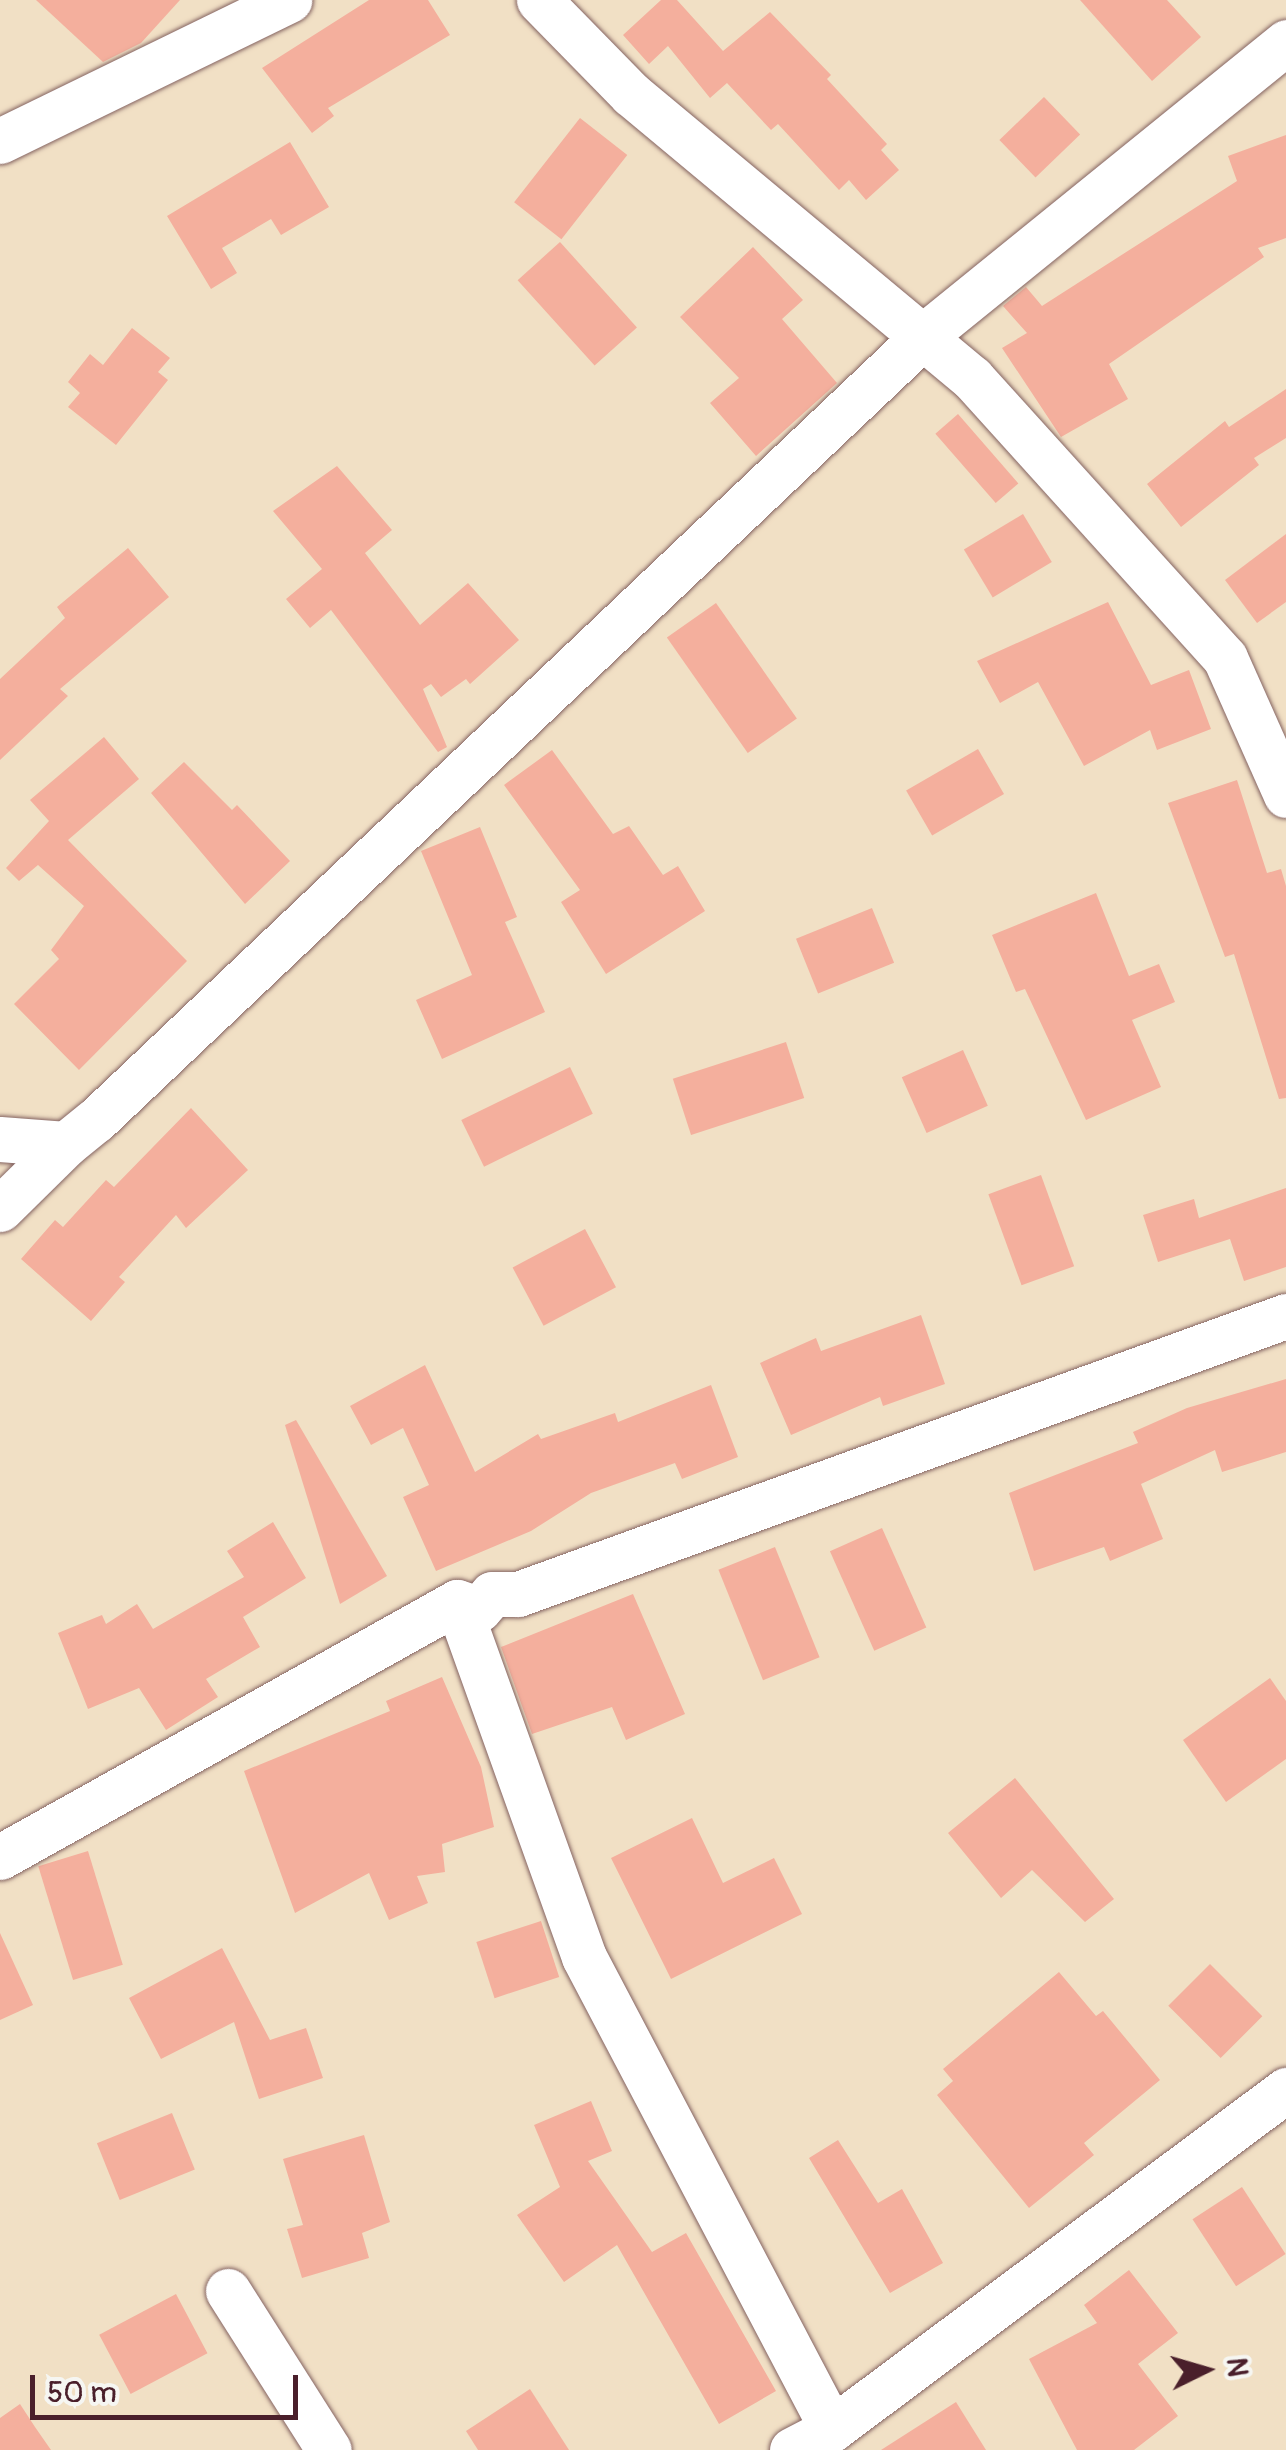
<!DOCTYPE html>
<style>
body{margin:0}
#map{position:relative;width:1286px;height:2450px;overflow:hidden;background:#f1e0c5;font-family:Pangolin,sans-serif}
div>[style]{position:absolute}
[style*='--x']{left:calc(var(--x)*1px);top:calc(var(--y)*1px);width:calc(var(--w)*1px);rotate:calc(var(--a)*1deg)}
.building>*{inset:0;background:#f4af9d;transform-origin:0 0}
.roads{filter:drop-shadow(0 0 2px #846361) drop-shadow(0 0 2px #846361)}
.minor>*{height:45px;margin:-22.5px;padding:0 22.5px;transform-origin:22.5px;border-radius:22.5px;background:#fff}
span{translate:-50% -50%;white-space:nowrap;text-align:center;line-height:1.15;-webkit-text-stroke:9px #f6f6f2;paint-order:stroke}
.north{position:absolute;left:1156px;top:2320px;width:100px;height:100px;-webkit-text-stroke:8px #f6f6f2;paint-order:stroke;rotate:85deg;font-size:28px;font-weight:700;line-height:40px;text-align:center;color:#4a1f2b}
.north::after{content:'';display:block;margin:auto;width:35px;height:45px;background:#4a1f2b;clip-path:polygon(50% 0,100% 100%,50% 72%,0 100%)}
.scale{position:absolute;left:30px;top:2375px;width:268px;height:45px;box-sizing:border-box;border:5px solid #4a1f2b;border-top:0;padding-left:12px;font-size:30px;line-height:35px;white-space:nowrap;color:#4a1f2b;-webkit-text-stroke:8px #f6f6f2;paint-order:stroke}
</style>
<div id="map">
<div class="building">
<i style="clip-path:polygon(36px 0,180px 0,141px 43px,103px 62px)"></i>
<i style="clip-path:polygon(369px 0,428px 0,450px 35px,328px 108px,334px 116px,312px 133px,262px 68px)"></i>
<i style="clip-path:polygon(661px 0,677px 0,723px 51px,770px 12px,831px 75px,827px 79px,887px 144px,881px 150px,899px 170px,866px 200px,849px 180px,839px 190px,778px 124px,771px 130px,727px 83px,710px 98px,668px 46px,649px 64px,623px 35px)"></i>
<i style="clip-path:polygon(1080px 0,1167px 0,1201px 37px,1152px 81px)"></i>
<i style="left:1044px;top:97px;width:52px;height:62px;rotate:46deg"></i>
<i style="left:580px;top:118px;width:60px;height:107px;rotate:38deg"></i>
<i style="clip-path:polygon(1286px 135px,1286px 238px,1258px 248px,1264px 257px,1109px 364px,1128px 399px,1061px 437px,1002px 348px,1027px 333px,1003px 306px,1026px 287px,1042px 306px,1237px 181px,1228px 156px)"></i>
<i style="clip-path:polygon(290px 142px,329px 207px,281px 235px,271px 219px,222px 248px,237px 273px,211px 289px,167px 216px)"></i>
<i style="left:560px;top:242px;width:115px;height:57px;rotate:48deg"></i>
<i style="clip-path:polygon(753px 247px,803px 300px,782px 319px,837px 383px,756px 456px,710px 403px,739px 378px,680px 317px)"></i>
<i style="clip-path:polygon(132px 328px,170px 358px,158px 372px,168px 380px,116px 445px,68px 407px,80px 393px,68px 382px,90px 354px,103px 365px)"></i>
<i style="clip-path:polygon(1286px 389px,1286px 438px,1254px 458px,1259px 465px,1181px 527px,1147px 484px,1225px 421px,1229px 427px)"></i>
<i style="left:958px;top:414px;width:92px;height:30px;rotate:49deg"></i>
<i style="clip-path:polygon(337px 466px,392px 530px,365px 553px,420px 625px,468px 583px,519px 640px,470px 684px,466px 679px,441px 697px,431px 684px,423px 689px,447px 747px,438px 752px,331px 610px,310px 628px,286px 599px,322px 569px,273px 511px)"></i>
<i style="left:1023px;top:514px;width:56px;height:69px;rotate:59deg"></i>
<i style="clip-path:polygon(1286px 534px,1286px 602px,1257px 623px,1225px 580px)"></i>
<i style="clip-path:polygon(128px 548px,169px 597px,60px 689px,68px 696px,0 760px,0 679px,65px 618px,57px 607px)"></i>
<i style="clip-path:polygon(1108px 602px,1151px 685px,1189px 670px,1211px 729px,1157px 750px,1150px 730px,1084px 766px,1038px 682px,1000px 703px,977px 661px)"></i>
<i style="left:716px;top:603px;width:141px;height:60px;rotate:55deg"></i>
<i style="clip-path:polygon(104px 737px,139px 779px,68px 840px,187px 961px,79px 1070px,14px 1004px,59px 959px,51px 950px,84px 906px,38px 865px,19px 881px,6px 868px,49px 821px,30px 800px)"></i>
<i style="left:978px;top:749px;width:52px;height:83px;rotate:60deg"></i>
<i style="clip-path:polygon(552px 750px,613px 834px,629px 826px,663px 875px,678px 866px,705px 911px,606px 974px,561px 902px,580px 890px,504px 785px)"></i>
<i style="clip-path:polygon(184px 762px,232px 810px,237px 805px,290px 861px,245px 904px,151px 793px)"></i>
<i style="clip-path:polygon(1237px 780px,1267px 873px,1281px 869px,1286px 886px,1286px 1098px,1279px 1099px,1234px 954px,1225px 957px,1168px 803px)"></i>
<i style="clip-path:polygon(480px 827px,517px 917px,505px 922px,545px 1012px,442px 1059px,416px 1000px,472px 975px,421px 851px)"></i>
<i style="clip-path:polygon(1096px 893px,1129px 976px,1159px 964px,1175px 1002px,1132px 1020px,1161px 1087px,1086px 1120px,1025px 989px,1016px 992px,992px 935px)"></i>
<i style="left:872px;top:908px;width:59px;height:82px;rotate:68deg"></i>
<i style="left:786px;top:1042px;width:59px;height:119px;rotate:72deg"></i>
<i style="left:963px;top:1050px;width:61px;height:67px;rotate:66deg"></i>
<i style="left:570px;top:1067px;width:52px;height:121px;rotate:64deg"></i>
<i style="clip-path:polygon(191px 1108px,248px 1170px,186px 1228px,176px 1215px,119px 1277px,125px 1282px,91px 1321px,21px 1259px,55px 1220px,63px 1227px,106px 1180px,114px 1187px)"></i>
<i style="left:1041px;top:1175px;width:97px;height:56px;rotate:70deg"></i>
<i style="clip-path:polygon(1286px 1188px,1286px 1267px,1244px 1281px,1230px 1239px,1158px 1262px,1143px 1215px,1194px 1199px,1199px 1218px)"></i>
<i style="left:585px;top:1229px;width:66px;height:82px;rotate:62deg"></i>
<i style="clip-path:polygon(921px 1315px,945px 1384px,883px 1406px,880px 1397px,791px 1435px,760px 1363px,816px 1338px,821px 1351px)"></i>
<i style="clip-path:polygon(425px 1365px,475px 1472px,538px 1434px,541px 1439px,615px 1413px,618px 1422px,711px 1385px,738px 1457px,682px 1479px,675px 1463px,591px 1493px,531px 1531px,436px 1571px,403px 1497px,429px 1485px,403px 1428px,371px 1445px,350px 1406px)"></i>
<i style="clip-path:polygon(1286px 1379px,1286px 1452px,1222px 1472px,1215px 1450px,1141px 1484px,1163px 1539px,1110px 1561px,1104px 1547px,1034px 1571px,1009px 1493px,1138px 1443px,1133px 1432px,1187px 1408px)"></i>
<i style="clip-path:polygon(296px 1420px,387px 1576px,340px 1604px,285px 1425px)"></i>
<i style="clip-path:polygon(273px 1522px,306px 1578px,243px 1617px,260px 1647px,206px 1679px,218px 1697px,166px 1730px,139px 1688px,88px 1709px,58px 1633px,102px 1615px,106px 1624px,137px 1604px,153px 1629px,244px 1577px,227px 1551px)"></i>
<i style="left:882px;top:1528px;width:109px;height:57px;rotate:66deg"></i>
<i style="left:775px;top:1547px;width:119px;height:61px;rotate:68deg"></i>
<i style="clip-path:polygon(633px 1594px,685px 1714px,626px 1740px,612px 1707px,532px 1734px,501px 1647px)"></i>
<i style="clip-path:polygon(442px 1677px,481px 1767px,494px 1827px,442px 1844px,445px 1872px,417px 1876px,428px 1903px,389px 1920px,369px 1873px,295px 1913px,244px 1771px,390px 1711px,386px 1701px)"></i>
<i style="clip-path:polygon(1270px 1678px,1286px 1701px,1286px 1759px,1226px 1802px,1183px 1740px)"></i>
<i style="clip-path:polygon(1015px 1778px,1114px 1899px,1085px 1922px,1032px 1870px,1001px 1898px,948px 1833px)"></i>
<i style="clip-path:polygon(692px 1818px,723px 1883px,774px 1858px,802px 1914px,671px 1979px,611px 1858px)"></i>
<i style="left:88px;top:1851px;width:119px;height:52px;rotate:73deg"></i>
<i style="left:541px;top:1921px;width:59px;height:68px;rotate:72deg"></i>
<i style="clip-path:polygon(0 1933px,33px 2005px,0 2020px)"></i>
<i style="clip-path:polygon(222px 1948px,270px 2040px,306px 2028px,323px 2078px,259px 2099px,234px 2022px,161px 2059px,129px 1998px)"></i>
<i style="left:1210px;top:1964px;width:74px;height:59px;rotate:45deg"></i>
<i style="clip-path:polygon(1059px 1972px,1096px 2016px,1103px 2011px,1160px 2080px,1084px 2143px,1094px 2155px,1029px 2208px,937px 2095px,953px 2081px,943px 2069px)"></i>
<i style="clip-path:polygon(591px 2101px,612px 2151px,588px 2161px,652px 2252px,686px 2233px,776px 2391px,719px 2424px,617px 2245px,564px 2282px,517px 2215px,560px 2187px,534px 2125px)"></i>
<i style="left:172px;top:2113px;width:61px;height:81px;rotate:68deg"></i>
<i style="clip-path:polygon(364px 2135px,390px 2222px,362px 2233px,369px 2258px,302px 2278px,287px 2229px,303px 2225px,283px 2159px)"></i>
<i style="clip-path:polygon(838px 2140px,878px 2203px,902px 2189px,943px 2263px,890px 2293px,809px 2158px)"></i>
<i style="left:1242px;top:2187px;width:80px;height:59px;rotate:57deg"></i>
<i style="clip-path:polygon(1129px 2270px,1178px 2333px,1138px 2364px,1178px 2416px,1134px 2450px,1077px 2450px,1029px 2359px,1097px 2323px,1084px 2305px)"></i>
<i style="left:176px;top:2294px;width:67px;height:87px;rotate:62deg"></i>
<i style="clip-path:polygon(530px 2389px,569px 2450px,478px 2450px,466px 2431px)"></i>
<i style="clip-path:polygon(956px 2402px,986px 2450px,881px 2450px)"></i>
<i style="clip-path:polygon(20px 2404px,35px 2427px,51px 2450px,0 2450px,0 2418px)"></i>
</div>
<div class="roads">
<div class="minor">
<i style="--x:539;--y:0;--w:132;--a:45.6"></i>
<i style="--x:631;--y:94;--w:444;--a:39.8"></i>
<i style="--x:972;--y:378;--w:377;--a:47.9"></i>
<i style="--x:1225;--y:658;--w:150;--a:66"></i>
<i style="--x:0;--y:141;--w:322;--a:-26"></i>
<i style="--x:0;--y:1139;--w:66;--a:4.3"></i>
<i style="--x:66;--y:1144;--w:38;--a:-39"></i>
<i style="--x:96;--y:1120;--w:1143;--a:-43.44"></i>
<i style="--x:926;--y:334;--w:464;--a:-39"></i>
<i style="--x:0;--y:1209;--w:93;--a:-44.6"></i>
<i style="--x:0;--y:1857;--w:523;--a:-29.16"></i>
<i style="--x:228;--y:2291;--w:188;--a:57.6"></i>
<i style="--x:832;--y:2429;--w:533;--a:-117.72"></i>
<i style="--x:584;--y:1957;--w:377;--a:-109.7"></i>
<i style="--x:457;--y:1602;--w:23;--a:18"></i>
<i style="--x:479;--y:1609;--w:20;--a:-49"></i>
<i style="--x:492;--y:1594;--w:26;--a:0"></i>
<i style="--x:518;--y:1594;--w:817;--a:-19.9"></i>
<i style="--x:792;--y:2450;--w:45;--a:-27.7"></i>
<i style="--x:832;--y:2429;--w:567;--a:-36.75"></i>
</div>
</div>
<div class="north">N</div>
<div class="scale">50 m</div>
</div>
